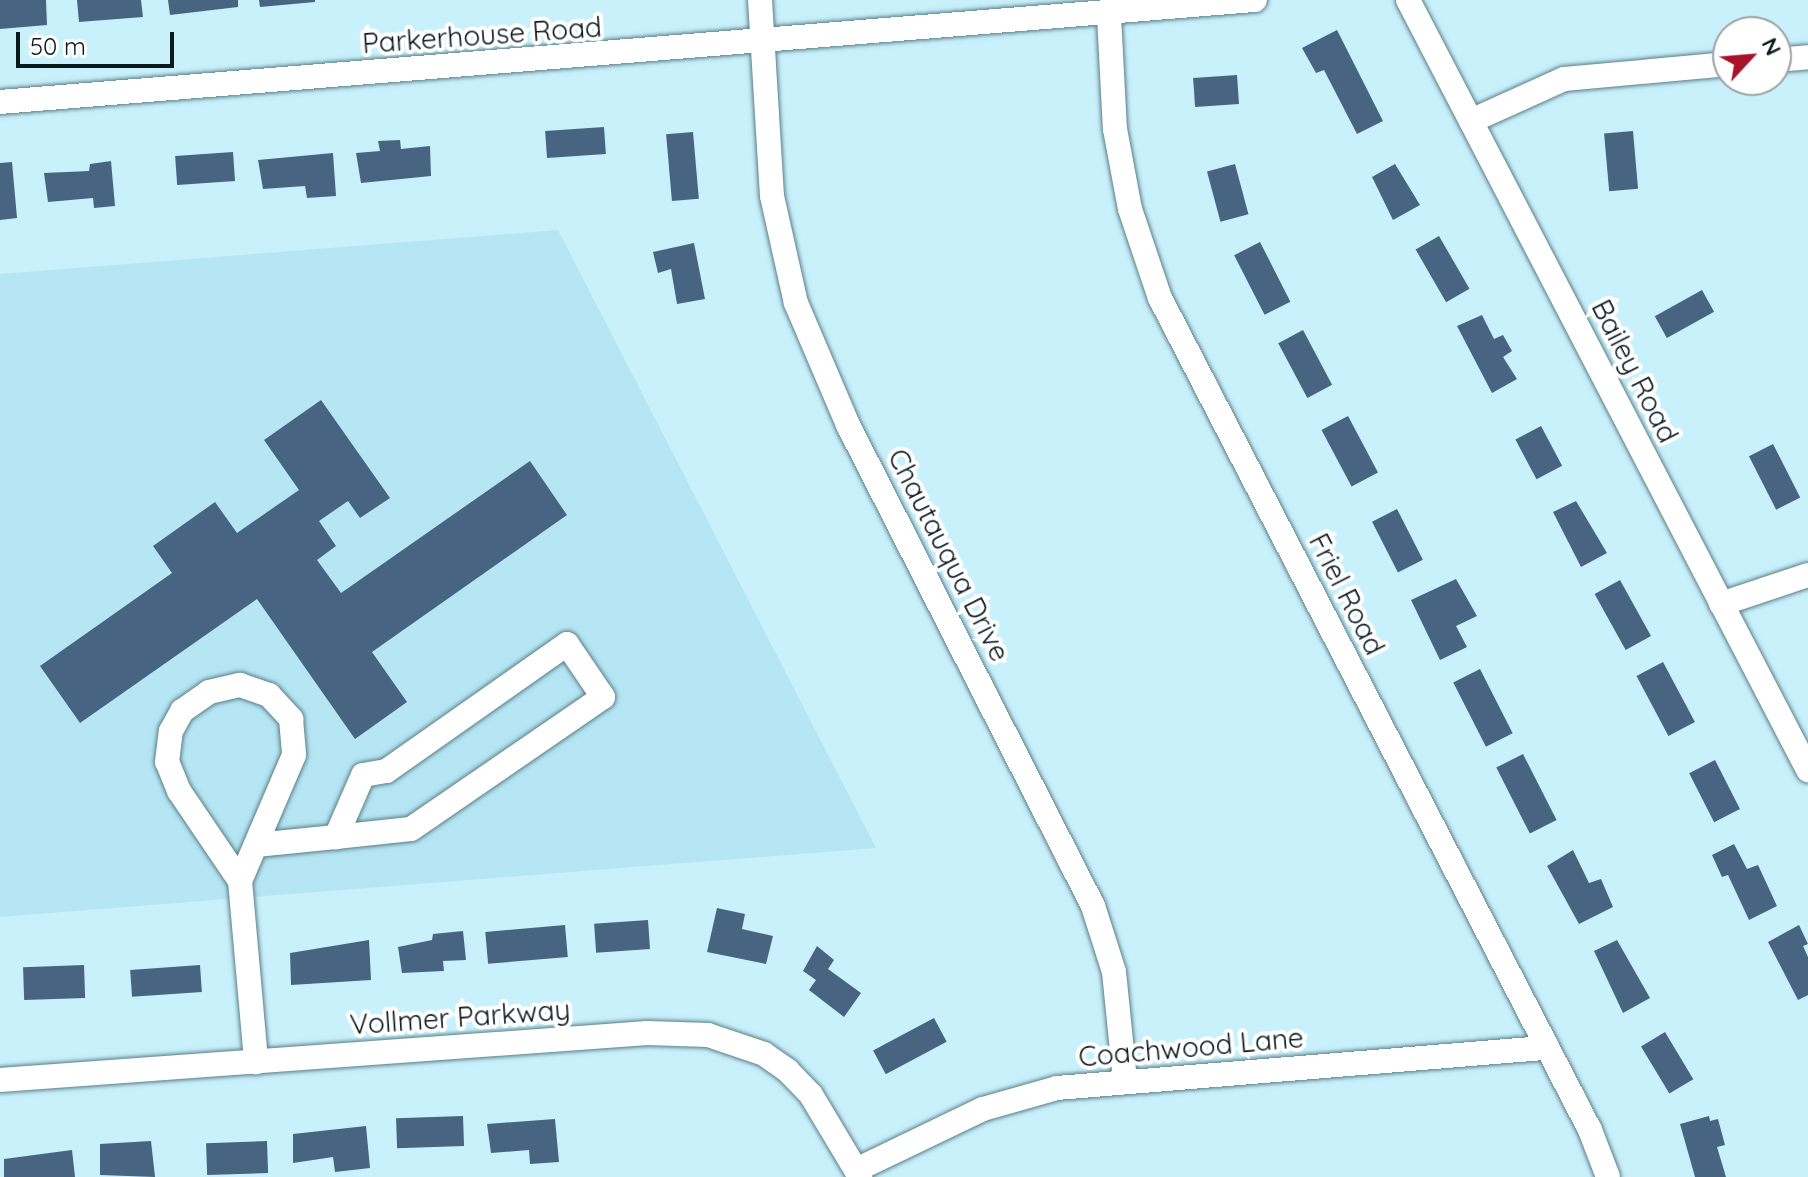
<!DOCTYPE html>
<style>
body{margin:0}
#map{position:relative;width:1808px;height:1177px;overflow:hidden;background:#c9f1fc;font-family:Quicksand,sans-serif}
div>[style]{position:absolute}
[style*='--x']{left:calc(var(--x)*1px);top:calc(var(--y)*1px);width:calc(var(--w)*1px);rotate:calc(var(--a)*1deg)}
.built>*{inset:0;background:#b6e6f4}
.building>*{inset:0;background:#476481;transform-origin:0 0}
.roads{filter:drop-shadow(0 0 2px #5a7e88) drop-shadow(0 0 2px #5a7e88)}
.minor>*{height:24px;margin:-12px;padding:0 12px;transform-origin:12px;border-radius:12px;background:#fff}
span{translate:-50% -50%;white-space:nowrap;text-align:center;line-height:1.15;-webkit-text-stroke:8px #fff;paint-order:stroke}
.street-label{font-size:28px;color:#0b191d}
.north{position:absolute;left:1712px;top:16px;width:80px;height:80px;box-sizing:border-box;background:#fff;border:2px solid #9da3a5;border-radius:50%;rotate:64deg;font-size:22px;font-weight:700;line-height:32px;text-align:center;color:#0b191d}
.north::after{content:'';display:block;margin:auto;width:28px;height:36px;background:#a91228;clip-path:polygon(50% 0,100% 100%,50% 72%,0 100%)}
.scale{position:absolute;left:16px;top:32px;width:158px;height:36px;box-sizing:border-box;border:4px solid #0b191d;border-top:0;padding-left:10px;font-size:24px;line-height:28px;white-space:nowrap;color:#0b191d;-webkit-text-stroke:6px #fff;paint-order:stroke}
</style>
<div id="map">
<div class="built">
<i style="clip-path:polygon(558px 230px,876px 848px,0 917px,0 274px)"></i>
</div>
<div class="building">
<i style="clip-path:polygon(0 0,46px 0,47px 25px,0 29px)"></i>
<i style="clip-path:polygon(77px 0,141px 0,143px 17px,79px 22px)"></i>
<i style="clip-path:polygon(168px 0,238px 0,238px 7px,170px 15px)"></i>
<i style="clip-path:polygon(259px 0,315px 0,315px 2px,260px 7px)"></i>
<i style="clip-path:polygon(1337px 30px,1383px 121px,1357px 134px,1324px 70px,1316px 73px,1302px 48px)"></i>
<i style="left:1237px;top:75px;width:29px;height:44px;rotate:86deg"></i>
<i style="left:604px;top:127px;width:27px;height:59px;rotate:86deg"></i>
<i style="left:1633px;top:131px;width:58px;height:29px;rotate:85deg"></i>
<i style="left:693px;top:132px;width:67px;height:27px;rotate:85deg"></i>
<i style="clip-path:polygon(400px 140px,401px 149px,430px 146px,431px 176px,361px 183px,356px 153px,380px 151px,378px 141px)"></i>
<i style="left:233px;top:152px;width:29px;height:58px;rotate:86deg"></i>
<i style="clip-path:polygon(333px 153px,336px 196px,307px 198px,305px 186px,263px 189px,258px 160px)"></i>
<i style="clip-path:polygon(111px 161px,115px 206px,94px 208px,93px 198px,48px 202px,44px 173px,89px 171px,90px 164px)"></i>
<i style="clip-path:polygon(12px 162px,17px 218px,0 220px,0 163px)"></i>
<i style="left:1235px;top:164px;width:52px;height:29px;rotate:75deg"></i>
<i style="clip-path:polygon(1395px 164px,1420px 205px,1393px 220px,1372px 177px)"></i>
<i style="left:1439px;top:236px;width:61px;height:27px;rotate:60deg"></i>
<i style="left:1260px;top:242px;width:67px;height:29px;rotate:63deg"></i>
<i style="clip-path:polygon(694px 243px,705px 299px,677px 304px,671px 269px,658px 273px,653px 252px)"></i>
<i style="left:1702px;top:290px;width:25px;height:54px;rotate:61deg"></i>
<i style="clip-path:polygon(1482px 315px,1494px 339px,1503px 335px,1512px 351px,1503px 357px,1517px 379px,1492px 393px,1457px 326px)"></i>
<i style="left:1303px;top:330px;width:62px;height:28px;rotate:62deg"></i>
<i style="clip-path:polygon(321px 400px,390px 498px,360px 518px,348px 501px,319px 521px,336px 546px,317px 560px,341px 593px,530px 461px,567px 515px,372px 652px,407px 702px,355px 739px,257px 599px,80px 723px,40px 666px,172px 573px,153px 546px,215px 502px,237px 533px,299px 490px,264px 440px)"></i>
<i style="left:1348px;top:416px;width:64px;height:30px;rotate:62deg"></i>
<i style="left:1541px;top:426px;width:45px;height:29px;rotate:62deg"></i>
<i style="left:1773px;top:444px;width:60px;height:27px;rotate:63deg"></i>
<i style="clip-path:polygon(1576px 501px,1607px 553px,1581px 567px,1553px 512px)"></i>
<i style="left:1397px;top:509px;width:57px;height:28px;rotate:63deg"></i>
<i style="clip-path:polygon(1456px 579px,1477px 616px,1456px 626px,1467px 647px,1440px 660px,1411px 600px)"></i>
<i style="left:1620px;top:580px;width:64px;height:29px;rotate:61deg"></i>
<i style="left:1663px;top:662px;width:68px;height:30px;rotate:62deg"></i>
<i style="left:1480px;top:669px;width:72px;height:30px;rotate:63deg"></i>
<i style="left:1523px;top:754px;width:74px;height:30px;rotate:63deg"></i>
<i style="left:1715px;top:760px;width:55px;height:29px;rotate:63deg"></i>
<i style="clip-path:polygon(1734px 844px,1747px 869px,1758px 865px,1777px 906px,1749px 920px,1728px 875px,1722px 877px,1712px 855px)"></i>
<i style="clip-path:polygon(1573px 850px,1589px 883px,1601px 879px,1613px 907px,1579px 924px,1547px 866px)"></i>
<i style="clip-path:polygon(717px 908px,745px 914px,742px 929px,773px 936px,766px 964px,707px 952px)"></i>
<i style="left:648px;top:920px;width:29px;height:54px;rotate:86deg"></i>
<i style="left:565px;top:925px;width:32px;height:80px;rotate:85deg"></i>
<i style="clip-path:polygon(1799px 925px,1808px 944px,1803px 946px,1808px 957px,1808px 995px,1798px 1000px,1768px 942px)"></i>
<i style="clip-path:polygon(463px 931px,466px 960px,443px 961px,444px 971px,402px 973px,398px 947px,432px 940px,433px 934px)"></i>
<i style="clip-path:polygon(369px 940px,371px 980px,291px 985px,290px 953px)"></i>
<i style="clip-path:polygon(1617px 940px,1650px 998px,1623px 1013px,1594px 951px)"></i>
<i style="clip-path:polygon(817px 946px,834px 960px,828px 969px,861px 993px,844px 1017px,809px 990px,816px 980px,803px 971px)"></i>
<i style="left:84px;top:965px;width:33px;height:61px;rotate:88deg"></i>
<i style="left:200px;top:965px;width:27px;height:70px;rotate:86deg"></i>
<i style="left:934px;top:1018px;width:27px;height:69px;rotate:62deg"></i>
<i style="left:1665px;top:1032px;width:55px;height:28px;rotate:59deg"></i>
<i style="left:463px;top:1116px;width:30px;height:67px;rotate:88deg"></i>
<i style="clip-path:polygon(1709px 1116px,1710px 1121px,1718px 1119px,1725px 1145px,1717px 1147px,1726px 1177px,1695px 1177px,1680px 1124px)"></i>
<i style="clip-path:polygon(555px 1119px,559px 1162px,530px 1164px,529px 1150px,491px 1153px,487px 1124px)"></i>
<i style="clip-path:polygon(366px 1126px,370px 1168px,335px 1172px,333px 1157px,293px 1163px,293px 1134px)"></i>
<i style="clip-path:polygon(151px 1141px,155px 1177px,100px 1175px,100px 1144px)"></i>
<i style="left:267px;top:1141px;width:32px;height:61px;rotate:88deg"></i>
<i style="clip-path:polygon(72px 1150px,75px 1177px,4px 1177px,4px 1159px)"></i>
</div>
<div class="roads">
<div class="minor">
<i style="--x:760;--y:0;--w:196;--a:86.5"></i>
<i style="--x:772;--y:196;--w:110;--a:77.4"></i>
<i style="--x:796;--y:303;--w:133;--a:66.9"></i>
<i style="--x:848;--y:425;--w:540;--a:63.01"></i>
<i style="--x:1093;--y:906;--w:69;--a:72.3"></i>
<i style="--x:1114;--y:972;--w:110;--a:84.2"></i>
<i style="--x:1408;--y:0;--w:868;--a:62.55"></i>
<i style="--x:1109;--y:16;--w:113;--a:87"></i>
<i style="--x:1115;--y:129;--w:81;--a:79.4"></i>
<i style="--x:1130;--y:209;--w:94;--a:71.4"></i>
<i style="--x:1160;--y:298;--w:937;--a:62.67"></i>
<i style="--x:1590;--y:1130;--w:50;--a:69"></i>
<i style="--x:1776;--y:60;--w:32;--a:-5"></i>
<i style="--x:0;--y:102;--w:1259;--a:-4.65"></i>
<i style="--x:1471;--y:121;--w:102;--a:-24.3"></i>
<i style="--x:1564;--y:79;--w:165;--a:-5.2"></i>
<i style="--x:1721;--y:604;--w:92;--a:-18.4"></i>
<i style="--x:256;--y:845;--w:80;--a:-5.7"></i>
<i style="--x:336;--y:837;--w:75;--a:-6.1"></i>
<i style="--x:411;--y:829;--w:233;--a:-34.5"></i>
<i style="--x:603;--y:697;--w:64;--a:-124.2"></i>
<i style="--x:567;--y:644;--w:221;--a:144.9"></i>
<i style="--x:386;--y:771;--w:23;--a:170"></i>
<i style="--x:363;--y:775;--w:68;--a:113.5"></i>
<i style="--x:240;--y:881;--w:109;--a:-124.1"></i>
<i style="--x:179;--y:791;--w:31;--a:-112"></i>
<i style="--x:167;--y:762;--w:31;--a:-83"></i>
<i style="--x:171;--y:731;--w:23;--a:-61"></i>
<i style="--x:182;--y:711;--w:33;--a:-35"></i>
<i style="--x:209;--y:692;--w:32;--a:-13"></i>
<i style="--x:240;--y:685;--w:31;--a:19"></i>
<i style="--x:269;--y:695;--w:33;--a:47"></i>
<i style="--x:291;--y:719;--w:36;--a:85"></i>
<i style="--x:294;--y:755;--w:137;--a:113.2"></i>
<i style="--x:240;--y:881;--w:182;--a:84.9"></i>
<i style="--x:0;--y:1080;--w:649;--a:-4.15"></i>
<i style="--x:647;--y:1033;--w:61;--a:1.9"></i>
<i style="--x:708;--y:1035;--w:59;--a:18.7"></i>
<i style="--x:764;--y:1054;--w:29;--a:35"></i>
<i style="--x:788;--y:1071;--w:33;--a:46"></i>
<i style="--x:811;--y:1095;--w:96;--a:59.1"></i>
<i style="--x:856;--y:1170;--w:141;--a:-25.7"></i>
<i style="--x:983;--y:1109;--w:77;--a:-15.8"></i>
<i style="--x:1057;--y:1088;--w:492;--a:-4.7"></i>
</div>
</div>
<div class="street-label">
<span style="left:482px;top:35px;rotate:-4deg">Parkerhouse Road</span>
<span style="left:1635px;top:371px;rotate:63deg">Bailey Road</span>
<span style="left:949px;top:555px;rotate:63deg">Chautauqua Drive</span>
<span style="left:1347px;top:594px;rotate:63deg">Friel Road</span>
<span style="left:460px;top:1017px;rotate:-4deg">Vollmer Parkway</span>
<span style="left:1191px;top:1047px;rotate:-5deg">Coachwood Lane</span>
</div>
<div class="north">N</div>
<div class="scale">50 m</div>
</div>
